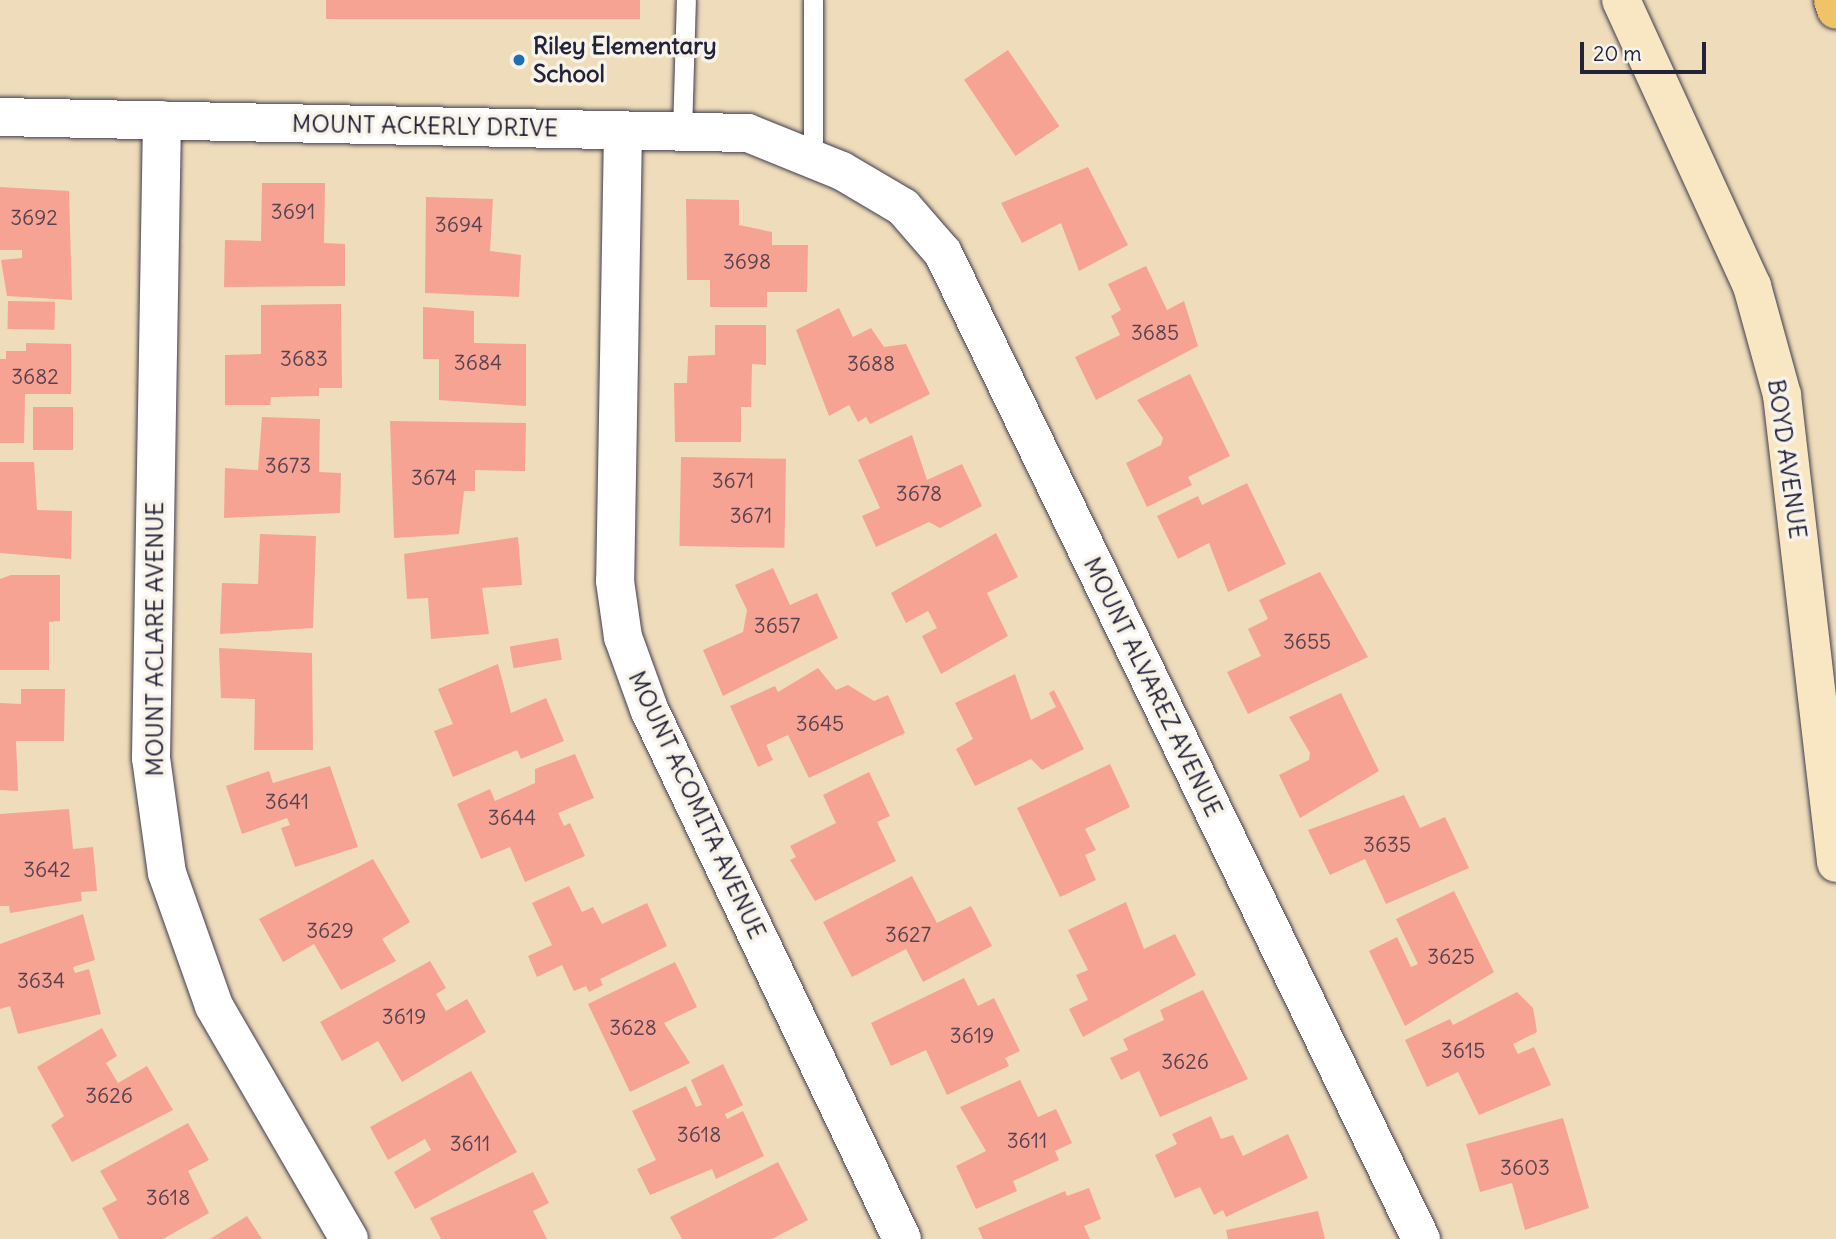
<!DOCTYPE html>
<style>
body{margin:0}
#map{position:relative;width:1836px;height:1239px;overflow:hidden;background:#efdcba;font-family:Delius,sans-serif}
div>[style]{position:absolute}
[style*='--x']{left:calc(var(--x)*1px);top:calc(var(--y)*1px);width:calc(var(--w)*1px);rotate:calc(var(--a)*1deg)}
.building>*{inset:0;background:#f7a393;transform-origin:0 0}
.roads{filter:drop-shadow(0 0 2px #413e4e) drop-shadow(0 0 2px #413e4e)}
.lane>*{height:19px;margin:-9.5px;padding:0 9.5px;transform-origin:9.5px;border-radius:9.5px;background:#fff}
.street>*{height:38px;margin:-19px;padding:0 19px;transform-origin:19px;border-radius:19px;background:#fff}
.secondary>*{height:38px;margin:-19px;padding:0 19px;transform-origin:19px;border-radius:19px;background:#f9e7c3}
.primary>*{height:38px;margin:-19px;padding:0 19px;transform-origin:19px;border-radius:19px;background:#f1c369}
.dots>*{width:19px;height:19px;translate:-50% -50%;box-sizing:border-box;border:4px solid #f7f3e8;border-radius:50%}
span{translate:-50% -50%;white-space:nowrap;text-align:center;line-height:1.15;-webkit-text-stroke:7px #f7f3e8;paint-order:stroke}
.number-label{font-size:21px;color:#574251}
.number-label span{-webkit-text-stroke-width:0}
.poi-label{font-size:24px;color:#22223b;font-weight:700}
.left{translate:0 -50%;text-align:left}
.street-label{font-size:24px;color:#22223b}
.scale{position:absolute;left:1580px;top:42px;width:126px;height:32px;box-sizing:border-box;border:4px solid #22223b;border-top:0;padding-left:9px;font-size:21px;line-height:24px;white-space:nowrap;color:#22223b;-webkit-text-stroke:5px #f7f3e8;paint-order:stroke}
</style>
<div id="map">
<div class="building">
<i style="left:326px;top:0;width:314px;height:19px"></i>
<i style="left:1008px;top:50px;width:92px;height:53px;rotate:56deg"></i>
<i style="clip-path:polygon(1088px 167px,1128px 245px,1079px 271px,1061px 223px,1022px 243px,1001px 203px)"></i>
<i style="clip-path:polygon(262px 183px,325px 183px,324px 243px,345px 244px,345px 286px,224px 287px,225px 240px,261px 241px)"></i>
<i style="clip-path:polygon(0 187px,69px 191px,72px 300px,7px 296px,1px 260px,22px 258px,22px 250px,0 250px)"></i>
<i style="clip-path:polygon(426px 197px,493px 199px,490px 251px,521px 255px,519px 297px,425px 293px)"></i>
<i style="clip-path:polygon(686px 199px,739px 200px,739px 225px,772px 232px,772px 245px,808px 245px,807px 292px,767px 292px,767px 307px,710px 307px,710px 280px,687px 280px)"></i>
<i style="clip-path:polygon(1146px 266px,1167px 310px,1184px 301px,1198px 346px,1096px 400px,1075px 357px,1120px 335px,1111px 316px,1121px 310px,1108px 284px)"></i>
<i style="left:8px;top:301px;width:47px;height:28px;rotate:1deg"></i>
<i style="clip-path:polygon(341px 304px,342px 388px,319px 388px,319px 396px,271px 397px,270px 405px,225px 405px,225px 355px,261px 354px,261px 305px)"></i>
<i style="clip-path:polygon(423px 307px,474px 311px,474px 343px,526px 344px,526px 406px,439px 400px,439px 359px,423px 359px)"></i>
<i style="clip-path:polygon(839px 308px,853px 337px,871px 328px,884px 347px,906px 344px,930px 394px,870px 424px,866px 417px,858px 422px,849px 405px,829px 416px,796px 330px)"></i>
<i style="clip-path:polygon(715px 325px,766px 325px,766px 365px,752px 364px,751px 407px,741px 407px,741px 442px,675px 442px,674px 383px,687px 383px,688px 356px,715px 355px)"></i>
<i style="clip-path:polygon(26px 343px,71px 344px,71px 394px,25px 394px,24px 443px,0 443px,0 359px,6px 359px,6px 351px,26px 351px)"></i>
<i style="clip-path:polygon(1190px 374px,1230px 456px,1188px 477px,1192px 485px,1147px 507px,1126px 463px,1161px 445px,1163px 438px,1137px 400px)"></i>
<i style="left:33px;top:407px;width:40px;height:43px"></i>
<i style="clip-path:polygon(262px 417px,320px 419px,319px 472px,341px 473px,340px 513px,224px 518px,225px 468px,258px 470px)"></i>
<i style="clip-path:polygon(390px 421px,526px 423px,525px 471px,475px 470px,475px 491px,464px 491px,459px 534px,394px 538px)"></i>
<i style="clip-path:polygon(912px 435px,927px 480px,962px 464px,982px 506px,940px 528px,929px 522px,876px 547px,862px 516px,880px 508px,858px 460px)"></i>
<i style="left:681px;top:457px;width:105px;height:89px;rotate:1deg"></i>
<i style="clip-path:polygon(0 462px,34px 462px,37px 510px,72px 511px,71px 559px,0 553px)"></i>
<i style="clip-path:polygon(1247px 483px,1286px 564px,1228px 592px,1209px 543px,1178px 559px,1157px 516px,1198px 496px,1202px 505px)"></i>
<i style="clip-path:polygon(996px 533px,1018px 577px,987px 593px,1008px 636px,941px 674px,922px 636px,937px 628px,928px 611px,906px 623px,891px 593px)"></i>
<i style="clip-path:polygon(260px 534px,316px 536px,313px 628px,220px 634px,222px 583px,258px 584px)"></i>
<i style="clip-path:polygon(518px 537px,522px 585px,482px 588px,489px 634px,431px 639px,428px 598px,407px 599px,404px 554px)"></i>
<i style="clip-path:polygon(773px 568px,790px 605px,817px 593px,838px 638px,723px 696px,703px 650px,743px 632px,747px 610px,735px 585px)"></i>
<i style="clip-path:polygon(1320px 572px,1368px 657px,1248px 714px,1227px 672px,1261px 656px,1248px 629px,1268px 619px,1259px 600px)"></i>
<i style="clip-path:polygon(11px 575px,60px 575px,60px 621px,49px 622px,49px 670px,0 670px,0 579px)"></i>
<i style="left:558px;top:638px;width:22px;height:49px;rotate:80deg"></i>
<i style="clip-path:polygon(219px 648px,312px 653px,313px 750px,254px 750px,255px 699px,221px 698px)"></i>
<i style="clip-path:polygon(498px 664px,511px 713px,546px 698px,564px 741px,521px 759px,517px 750px,453px 777px,434px 731px,453px 724px,438px 689px)"></i>
<i style="clip-path:polygon(818px 668px,836px 690px,848px 685px,874px 701px,888px 695px,905px 733px,809px 778px,788px 735px,766px 745px,773px 760px,758px 767px,730px 706px,775px 686px,778px 692px)"></i>
<i style="clip-path:polygon(1015px 674px,1031px 720px,1056px 707px,1049px 693px,1054px 690px,1084px 749px,1042px 770px,1031px 759px,975px 786px,956px 749px,973px 739px,955px 703px)"></i>
<i style="clip-path:polygon(21px 689px,65px 689px,64px 741px,16px 741px,18px 791px,0 790px,0 703px,21px 704px)"></i>
<i style="clip-path:polygon(1341px 693px,1379px 771px,1300px 818px,1279px 775px,1309px 760px,1310px 753px,1289px 717px)"></i>
<i style="clip-path:polygon(575px 754px,594px 798px,558px 813px,564px 826px,570px 823px,585px 856px,525px 882px,510px 847px,481px 859px,457px 804px,490px 789px,495px 801px,535px 783px,535px 769px)"></i>
<i style="clip-path:polygon(1110px 764px,1130px 807px,1085px 829px,1096px 850px,1085px 855px,1096px 880px,1060px 897px,1017px 808px)"></i>
<i style="clip-path:polygon(330px 766px,358px 847px,295px 867px,281px 828px,290px 825px,287px 818px,242px 834px,226px 786px,269px 771px,273px 783px)"></i>
<i style="clip-path:polygon(869px 772px,890px 816px,877px 822px,896px 861px,815px 901px,790px 860px,796px 857px,790px 846px,836px 823px,823px 795px)"></i>
<i style="clip-path:polygon(1404px 795px,1420px 828px,1445px 817px,1469px 868px,1386px 904px,1365px 859px,1330px 875px,1308px 830px)"></i>
<i style="clip-path:polygon(69px 809px,73px 849px,93px 847px,97px 891px,81px 892px,82px 901px,10px 913px,9px 906px,0 906px,0 814px)"></i>
<i style="clip-path:polygon(373px 859px,410px 922px,382px 939px,396px 961px,341px 990px,314px 944px,283px 962px,259px 919px)"></i>
<i style="clip-path:polygon(912px 876px,937px 923px,971px 906px,992px 946px,923px 982px,906px 949px,852px 977px,823px 922px)"></i>
<i style="clip-path:polygon(569px 886px,582px 912px,593px 907px,602px 924px,647px 903px,667px 946px,600px 979px,603px 985px,589px 992px,586px 986px,574px 991px,562px 965px,537px 977px,528px 956px,552px 945px,532px 903px)"></i>
<i style="clip-path:polygon(1454px 891px,1494px 972px,1405px 1026px,1369px 951px,1397px 937px,1411px 967px,1418px 964px,1396px 919px)"></i>
<i style="clip-path:polygon(1126px 902px,1144px 949px,1175px 934px,1196px 975px,1083px 1037px,1069px 1009px,1088px 1000px,1076px 975px,1088px 970px,1068px 930px)"></i>
<i style="clip-path:polygon(83px 914px,95px 960px,73px 967px,75px 973px,89px 969px,101px 1014px,18px 1034px,10px 1006px,0 1009px,0 944px)"></i>
<i style="clip-path:polygon(430px 961px,446px 988px,436px 994px,446px 1011px,467px 999px,486px 1032px,402px 1082px,378px 1041px,342px 1061px,320px 1022px)"></i>
<i style="clip-path:polygon(675px 962px,697px 1007px,664px 1023px,690px 1063px,630px 1092px,588px 1004px)"></i>
<i style="clip-path:polygon(964px 978px,978px 1006px,994px 998px,1020px 1051px,1005px 1058px,1009px 1066px,947px 1095px,926px 1050px,891px 1066px,871px 1023px)"></i>
<i style="clip-path:polygon(1203px 990px,1248px 1079px,1160px 1117px,1139px 1071px,1121px 1080px,1110px 1058px,1128px 1050px,1123px 1039px,1164px 1020px,1160px 1010px)"></i>
<i style="clip-path:polygon(1517px 992px,1533px 1008px,1537px 1032px,1513px 1044px,1518px 1054px,1534px 1047px,1551px 1085px,1479px 1115px,1458px 1072px,1427px 1087px,1405px 1040px,1450px 1019px,1453px 1025px)"></i>
<i style="clip-path:polygon(102px 1028px,117px 1056px,106px 1063px,118px 1083px,147px 1066px,173px 1110px,72px 1162px,51px 1125px,64px 1116px,37px 1067px)"></i>
<i style="clip-path:polygon(723px 1064px,743px 1105px,725px 1114px,727px 1119px,743px 1111px,764px 1156px,716px 1179px,712px 1169px,650px 1195px,637px 1169px,656px 1160px,632px 1111px,686px 1086px,696px 1107px,702px 1105px,691px 1080px)"></i>
<i style="clip-path:polygon(471px 1071px,517px 1152px,415px 1209px,394px 1172px,431px 1150px,425px 1139px,388px 1160px,370px 1127px)"></i>
<i style="clip-path:polygon(1020px 1080px,1038px 1117px,1056px 1109px,1072px 1143px,1055px 1151px,1059px 1160px,1013px 1181px,1017px 1191px,976px 1209px,956px 1166px,986px 1151px,960px 1107px)"></i>
<i style="clip-path:polygon(1211px 1116px,1221px 1139px,1233px 1135px,1243px 1156px,1288px 1134px,1308px 1178px,1226px 1217px,1223px 1210px,1214px 1215px,1200px 1187px,1175px 1198px,1155px 1155px,1177px 1144px,1172px 1134px)"></i>
<i style="clip-path:polygon(1563px 1118px,1589px 1208px,1525px 1230px,1512px 1183px,1480px 1192px,1466px 1144px)"></i>
<i style="clip-path:polygon(188px 1123px,209px 1160px,188px 1171px,209px 1213px,163px 1239px,119px 1239px,102px 1208px,117px 1200px,100px 1171px)"></i>
<i style="clip-path:polygon(778px 1162px,808px 1220px,772px 1239px,682px 1239px,670px 1217px)"></i>
<i style="clip-path:polygon(533px 1172px,549px 1203px,533px 1211px,547px 1239px,441px 1239px,430px 1218px)"></i>
<i style="clip-path:polygon(1089px 1188px,1101px 1219px,1084px 1226px,1090px 1239px,983px 1239px,978px 1228px,1065px 1191px,1067px 1196px)"></i>
<i style="clip-path:polygon(1318px 1211px,1325px 1239px,1228px 1239px,1226px 1230px)"></i>
<i style="clip-path:polygon(247px 1216px,262px 1239px,210px 1239px)"></i>
</div>
<div class="roads">
<div class="lane">
<i style="--x:682;--y:132;--w:132;--a:-88.3"></i>
<i style="--x:813;--y:160;--w:160;--a:-90"></i>
</div>
<div class="street">
<i style="--x:0;--y:117;--w:748;--a:1.23"></i>
<i style="--x:748;--y:133;--w:101;--a:22"></i>
<i style="--x:842;--y:171;--w:71;--a:30.5"></i>
<i style="--x:903;--y:207;--w:61;--a:49"></i>
<i style="--x:943;--y:253;--w:1096;--a:64.14"></i>
<i style="--x:162;--y:120;--w:638;--a:90.99"></i>
<i style="--x:151;--y:758;--w:116;--a:82.1"></i>
<i style="--x:167;--y:873;--w:141;--a:70.5"></i>
<i style="--x:214;--y:1006;--w:269;--a:59.9"></i>
<i style="--x:623;--y:131;--w:450;--a:91"></i>
<i style="--x:615;--y:581;--w:57;--a:81.9"></i>
<i style="--x:623;--y:637;--w:77;--a:70.1"></i>
<i style="--x:649;--y:709;--w:587;--a:64.48"></i>
</div>
<div class="secondary">
<i style="--x:1621;--y:0;--w:315;--a:65.4"></i>
<i style="--x:1752;--y:286;--w:113;--a:74.6"></i>
<i style="--x:1782;--y:395;--w:471;--a:83.4"></i>
</div>
<div class="primary">
<i style="--x:1833;--y:0;--w:10;--a:73"></i>
</div>
</div>
<div class="dots">
<i style="left:519px;top:60px;background:#1f6fb2"></i>
</div>
<div class="number-label">
<span style="left:293px;top:212px">3691</span>
<span style="left:34px;top:218px">3692</span>
<span style="left:459px;top:225px">3694</span>
<span style="left:747px;top:262px">3698</span>
<span style="left:1155px;top:333px">3685</span>
<span style="left:304px;top:359px">3683</span>
<span style="left:478px;top:363px">3684</span>
<span style="left:871px;top:364px">3688</span>
<span style="left:35px;top:377px">3682</span>
<span style="left:288px;top:466px">3673</span>
<span style="left:434px;top:478px">3674</span>
<span style="left:733px;top:481px">3671</span>
<span style="left:919px;top:494px">3678</span>
<span style="left:751px;top:516px">3671</span>
<span style="left:777px;top:626px">3657</span>
<span style="left:1307px;top:642px">3655</span>
<span style="left:820px;top:724px">3645</span>
<span style="left:287px;top:802px">3641</span>
<span style="left:512px;top:818px">3644</span>
<span style="left:1387px;top:845px">3635</span>
<span style="left:47px;top:870px">3642</span>
<span style="left:330px;top:931px">3629</span>
<span style="left:908px;top:935px">3627</span>
<span style="left:1451px;top:957px">3625</span>
<span style="left:41px;top:981px">3634</span>
<span style="left:404px;top:1017px">3619</span>
<span style="left:633px;top:1028px">3628</span>
<span style="left:972px;top:1036px">3619</span>
<span style="left:1463px;top:1051px">3615</span>
<span style="left:1185px;top:1062px">3626</span>
<span style="left:109px;top:1096px">3626</span>
<span style="left:699px;top:1135px">3618</span>
<span style="left:1027px;top:1141px">3611</span>
<span style="left:470px;top:1144px">3611</span>
<span style="left:1525px;top:1168px">3603</span>
<span style="left:168px;top:1198px">3618</span>
</div>
<div class="poi-label">
<span class="left" style="left:533px;top:60px">Riley Elementary<br>School</span>
</div>
<div class="street-label">
<span style="left:425px;top:126px;rotate:1deg">MOUNT ACKERLY DRIVE</span>
<span style="left:1787px;top:459px;rotate:82deg">BOYD AVENUE</span>
<span style="left:155px;top:639px;rotate:-90deg">MOUNT ACLARE AVENUE</span>
<span style="left:1153px;top:687px;rotate:64deg">MOUNT ALVAREZ AVENUE</span>
<span style="left:697px;top:805px;rotate:65deg">MOUNT ACOMITA AVENUE</span>
</div>
<div class="scale">20 m</div>
</div>
